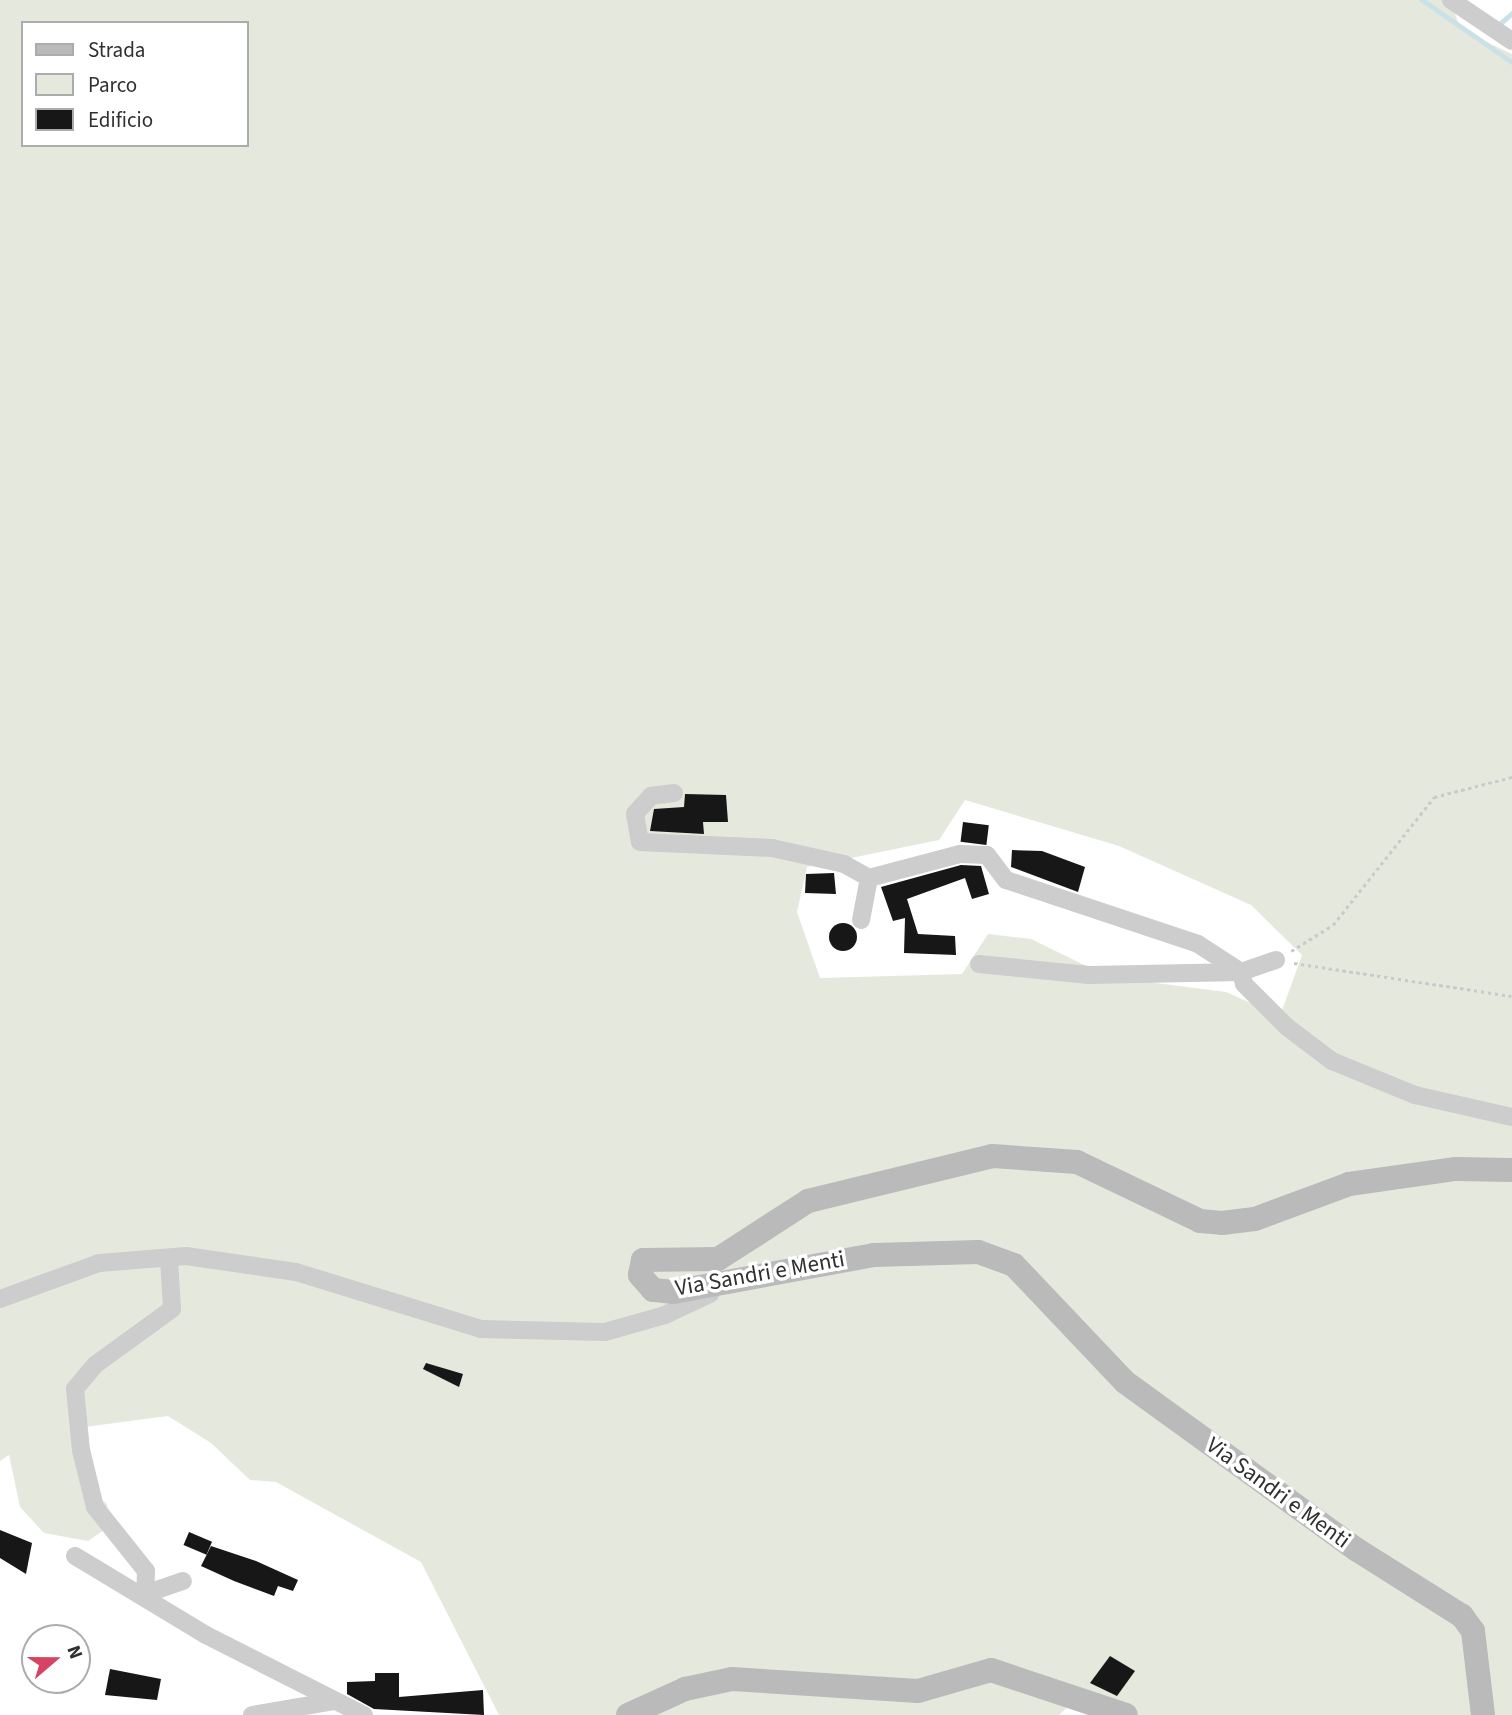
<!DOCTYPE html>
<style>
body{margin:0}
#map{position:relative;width:1512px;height:1715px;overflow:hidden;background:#fff;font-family:"Source Sans 3",sans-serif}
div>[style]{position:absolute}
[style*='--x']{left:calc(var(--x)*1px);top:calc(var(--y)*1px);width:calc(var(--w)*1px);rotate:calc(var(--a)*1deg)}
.green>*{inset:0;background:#e5e9dd}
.stream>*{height:5px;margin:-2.5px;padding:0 2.5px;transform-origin:2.5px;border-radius:2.5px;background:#cbe1e8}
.building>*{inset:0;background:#171717;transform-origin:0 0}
.round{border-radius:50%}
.path>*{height:2.5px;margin-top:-1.25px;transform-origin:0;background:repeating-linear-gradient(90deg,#cacaca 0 3.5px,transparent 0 7px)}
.street>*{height:18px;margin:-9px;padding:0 9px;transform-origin:9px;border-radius:9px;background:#cdcdcd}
.secondary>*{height:24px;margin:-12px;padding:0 12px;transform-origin:12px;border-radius:12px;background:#bababa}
span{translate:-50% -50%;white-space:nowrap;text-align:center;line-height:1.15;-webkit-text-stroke:7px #fff;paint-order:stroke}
.street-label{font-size:23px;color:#303030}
.legend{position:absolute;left:21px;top:21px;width:228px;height:126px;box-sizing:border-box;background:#fff;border:2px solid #acacac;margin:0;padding:9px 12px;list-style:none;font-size:21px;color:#303030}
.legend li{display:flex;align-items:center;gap:14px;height:35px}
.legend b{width:35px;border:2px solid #acacac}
.north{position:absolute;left:21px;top:1624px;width:70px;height:70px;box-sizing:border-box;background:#fff;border:2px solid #acacac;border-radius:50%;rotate:70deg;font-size:19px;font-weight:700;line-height:28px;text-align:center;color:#303030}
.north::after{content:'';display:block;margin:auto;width:24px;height:32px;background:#d54462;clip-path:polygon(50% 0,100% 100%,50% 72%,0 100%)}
</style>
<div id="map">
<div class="green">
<i style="clip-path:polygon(evenodd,0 0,1450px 0,1461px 30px,1512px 54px,1512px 1715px,1112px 1715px,1070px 1705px,1059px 1715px,499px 1715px,421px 1562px,276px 1482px,250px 1480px,211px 1443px,168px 1416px,77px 1428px,91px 1491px,107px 1504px,110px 1526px,88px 1541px,44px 1533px,20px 1507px,9px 1455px,0 1461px,0 0,23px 23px,247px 23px,247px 145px,23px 145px,23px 23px,0 0,965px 800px,1119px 846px,1251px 905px,1302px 955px,1280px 1016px,1226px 992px,1109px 977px,1031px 939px,988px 934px,962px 974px,820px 978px,797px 912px,807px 867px,939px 840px,965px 800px)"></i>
</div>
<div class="stream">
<i style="--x:1422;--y:0;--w:109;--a:34.6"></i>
<i style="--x:1496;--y:27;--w:21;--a:-41"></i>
</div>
<div class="building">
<i style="clip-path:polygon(685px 794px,726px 795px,728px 822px,703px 822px,704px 834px,650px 831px,654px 809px,684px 807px)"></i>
<i style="left:963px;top:822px;width:26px;height:20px;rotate:7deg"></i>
<i style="clip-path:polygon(1012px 850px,1042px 851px,1085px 867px,1078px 892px,1011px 867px)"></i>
<i style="clip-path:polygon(961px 865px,981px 866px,989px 894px,972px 899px,965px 878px,907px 899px,918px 934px,955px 936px,956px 955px,904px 953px,905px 918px,893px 921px,881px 887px)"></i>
<i style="clip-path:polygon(834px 873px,836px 894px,805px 893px,806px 874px)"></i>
<i class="round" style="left:829px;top:923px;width:28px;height:28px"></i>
<i style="clip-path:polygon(426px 1363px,463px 1374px,459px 1387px,423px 1369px)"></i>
<i style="clip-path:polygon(0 1530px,32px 1543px,26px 1574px,0 1558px)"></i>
<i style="left:189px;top:1532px;width:25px;height:14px;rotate:23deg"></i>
<i style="clip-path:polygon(211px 1546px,256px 1561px,298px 1580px,293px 1591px,278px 1586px,274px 1596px,234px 1581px,201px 1566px)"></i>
<i style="clip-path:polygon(1110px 1656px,1135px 1671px,1117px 1696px,1090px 1683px)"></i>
<i style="clip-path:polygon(110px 1669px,161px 1679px,157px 1700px,105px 1695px)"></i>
<i style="clip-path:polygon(375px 1673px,399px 1673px,399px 1697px,483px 1690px,484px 1715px,374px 1709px,347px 1694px,347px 1682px,375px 1681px)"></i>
</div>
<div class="path">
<i style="--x:1291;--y:951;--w:49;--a:-31.8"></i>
<i style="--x:1333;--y:925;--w:163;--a:-51.7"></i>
<i style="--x:1434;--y:797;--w:81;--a:-14.4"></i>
<i style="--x:1294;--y:963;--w:220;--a:8.6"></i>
</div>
<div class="street">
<i style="--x:1451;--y:0;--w:73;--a:33.9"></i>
<i style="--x:674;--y:793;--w:23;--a:173"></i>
<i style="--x:651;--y:796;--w:24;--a:132"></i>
<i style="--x:635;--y:814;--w:28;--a:80"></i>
<i style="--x:640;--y:842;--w:132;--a:2.6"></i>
<i style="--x:772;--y:848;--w:74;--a:12.5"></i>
<i style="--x:844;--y:864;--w:29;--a:29"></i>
<i style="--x:861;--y:920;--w:43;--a:-79.2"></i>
<i style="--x:869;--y:878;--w:94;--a:-14.8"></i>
<i style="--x:960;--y:854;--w:27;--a:2"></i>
<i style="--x:987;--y:855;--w:31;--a:53"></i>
<i style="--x:1006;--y:880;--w:202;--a:18.4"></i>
<i style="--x:1198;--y:944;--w:51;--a:33.1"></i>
<i style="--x:1241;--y:972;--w:12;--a:76"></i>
<i style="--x:1244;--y:984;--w:61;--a:45"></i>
<i style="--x:1287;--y:1027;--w:56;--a:37.1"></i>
<i style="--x:1332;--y:1061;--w:90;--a:22.3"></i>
<i style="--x:1415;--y:1095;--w:99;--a:12.8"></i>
<i style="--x:979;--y:964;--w:111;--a:5.7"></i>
<i style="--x:1089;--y:975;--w:152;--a:-1.1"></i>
<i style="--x:1241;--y:972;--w:37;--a:-19"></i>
<i style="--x:169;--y:1260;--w:49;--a:86.5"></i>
<i style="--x:172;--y:1309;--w:95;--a:144"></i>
<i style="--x:95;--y:1365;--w:31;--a:130"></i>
<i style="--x:75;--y:1389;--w:61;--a:84.4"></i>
<i style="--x:81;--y:1450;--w:59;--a:76.2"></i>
<i style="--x:95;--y:1507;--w:82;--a:51.4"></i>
<i style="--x:146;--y:1571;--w:23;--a:92"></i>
<i style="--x:145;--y:1594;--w:40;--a:-18.9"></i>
<i style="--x:0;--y:1299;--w:105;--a:-20"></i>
<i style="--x:99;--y:1263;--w:87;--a:-4.6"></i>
<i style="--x:186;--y:1256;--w:111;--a:8.3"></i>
<i style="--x:296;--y:1272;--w:194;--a:17.1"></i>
<i style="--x:481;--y:1329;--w:124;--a:1.4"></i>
<i style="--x:605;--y:1332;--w:62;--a:-15.8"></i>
<i style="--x:665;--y:1315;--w:50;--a:-25"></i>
<i style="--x:75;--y:1556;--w:153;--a:31.1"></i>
<i style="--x:206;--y:1635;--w:177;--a:26.9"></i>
<i style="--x:252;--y:1715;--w:84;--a:-9.6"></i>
</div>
<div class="secondary">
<i style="--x:628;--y:1715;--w:63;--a:-24.5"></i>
<i style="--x:685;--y:1689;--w:48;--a:-12"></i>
<i style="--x:732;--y:1679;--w:186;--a:3.7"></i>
<i style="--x:918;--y:1691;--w:76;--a:-16"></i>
<i style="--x:991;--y:1670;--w:142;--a:18.4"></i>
<i style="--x:1483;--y:1715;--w:85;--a:-96.8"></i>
<i style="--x:1473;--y:1631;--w:19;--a:-126"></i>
<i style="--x:1462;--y:1616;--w:124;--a:-147.8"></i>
<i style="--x:1357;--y:1550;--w:286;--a:-144.1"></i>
<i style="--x:1125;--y:1382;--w:161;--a:-133.5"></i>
<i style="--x:1014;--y:1265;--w:38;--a:-160"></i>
<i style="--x:978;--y:1252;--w:104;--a:178.3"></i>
<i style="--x:874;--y:1255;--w:204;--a:169.6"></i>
<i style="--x:673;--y:1292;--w:20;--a:-174"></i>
<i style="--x:653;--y:1290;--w:20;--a:-131"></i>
<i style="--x:640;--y:1275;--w:15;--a:-79"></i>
<i style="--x:643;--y:1260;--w:75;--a:-0.8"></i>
<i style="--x:718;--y:1259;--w:107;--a:-32.8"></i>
<i style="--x:808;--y:1201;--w:189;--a:-13.7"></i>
<i style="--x:992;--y:1156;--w:85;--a:4"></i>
<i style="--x:1077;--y:1162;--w:136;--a:25.6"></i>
<i style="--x:1200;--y:1221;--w:22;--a:5"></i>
<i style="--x:1222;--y:1223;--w:33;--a:-7"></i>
<i style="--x:1255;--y:1219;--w:100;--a:-20.4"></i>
<i style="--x:1349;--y:1184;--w:108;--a:-8"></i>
<i style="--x:1456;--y:1169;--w:56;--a:1"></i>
</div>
<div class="street-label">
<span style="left:760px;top:1274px;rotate:-10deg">Via Sandri e Menti</span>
<span style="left:1278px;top:1493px;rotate:36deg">Via Sandri e Menti</span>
</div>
<ul class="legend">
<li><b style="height:9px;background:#bababa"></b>Strada</li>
<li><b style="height:19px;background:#e5e9dd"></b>Parco</li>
<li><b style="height:19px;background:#171717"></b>Edificio</li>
</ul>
<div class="north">N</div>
</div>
